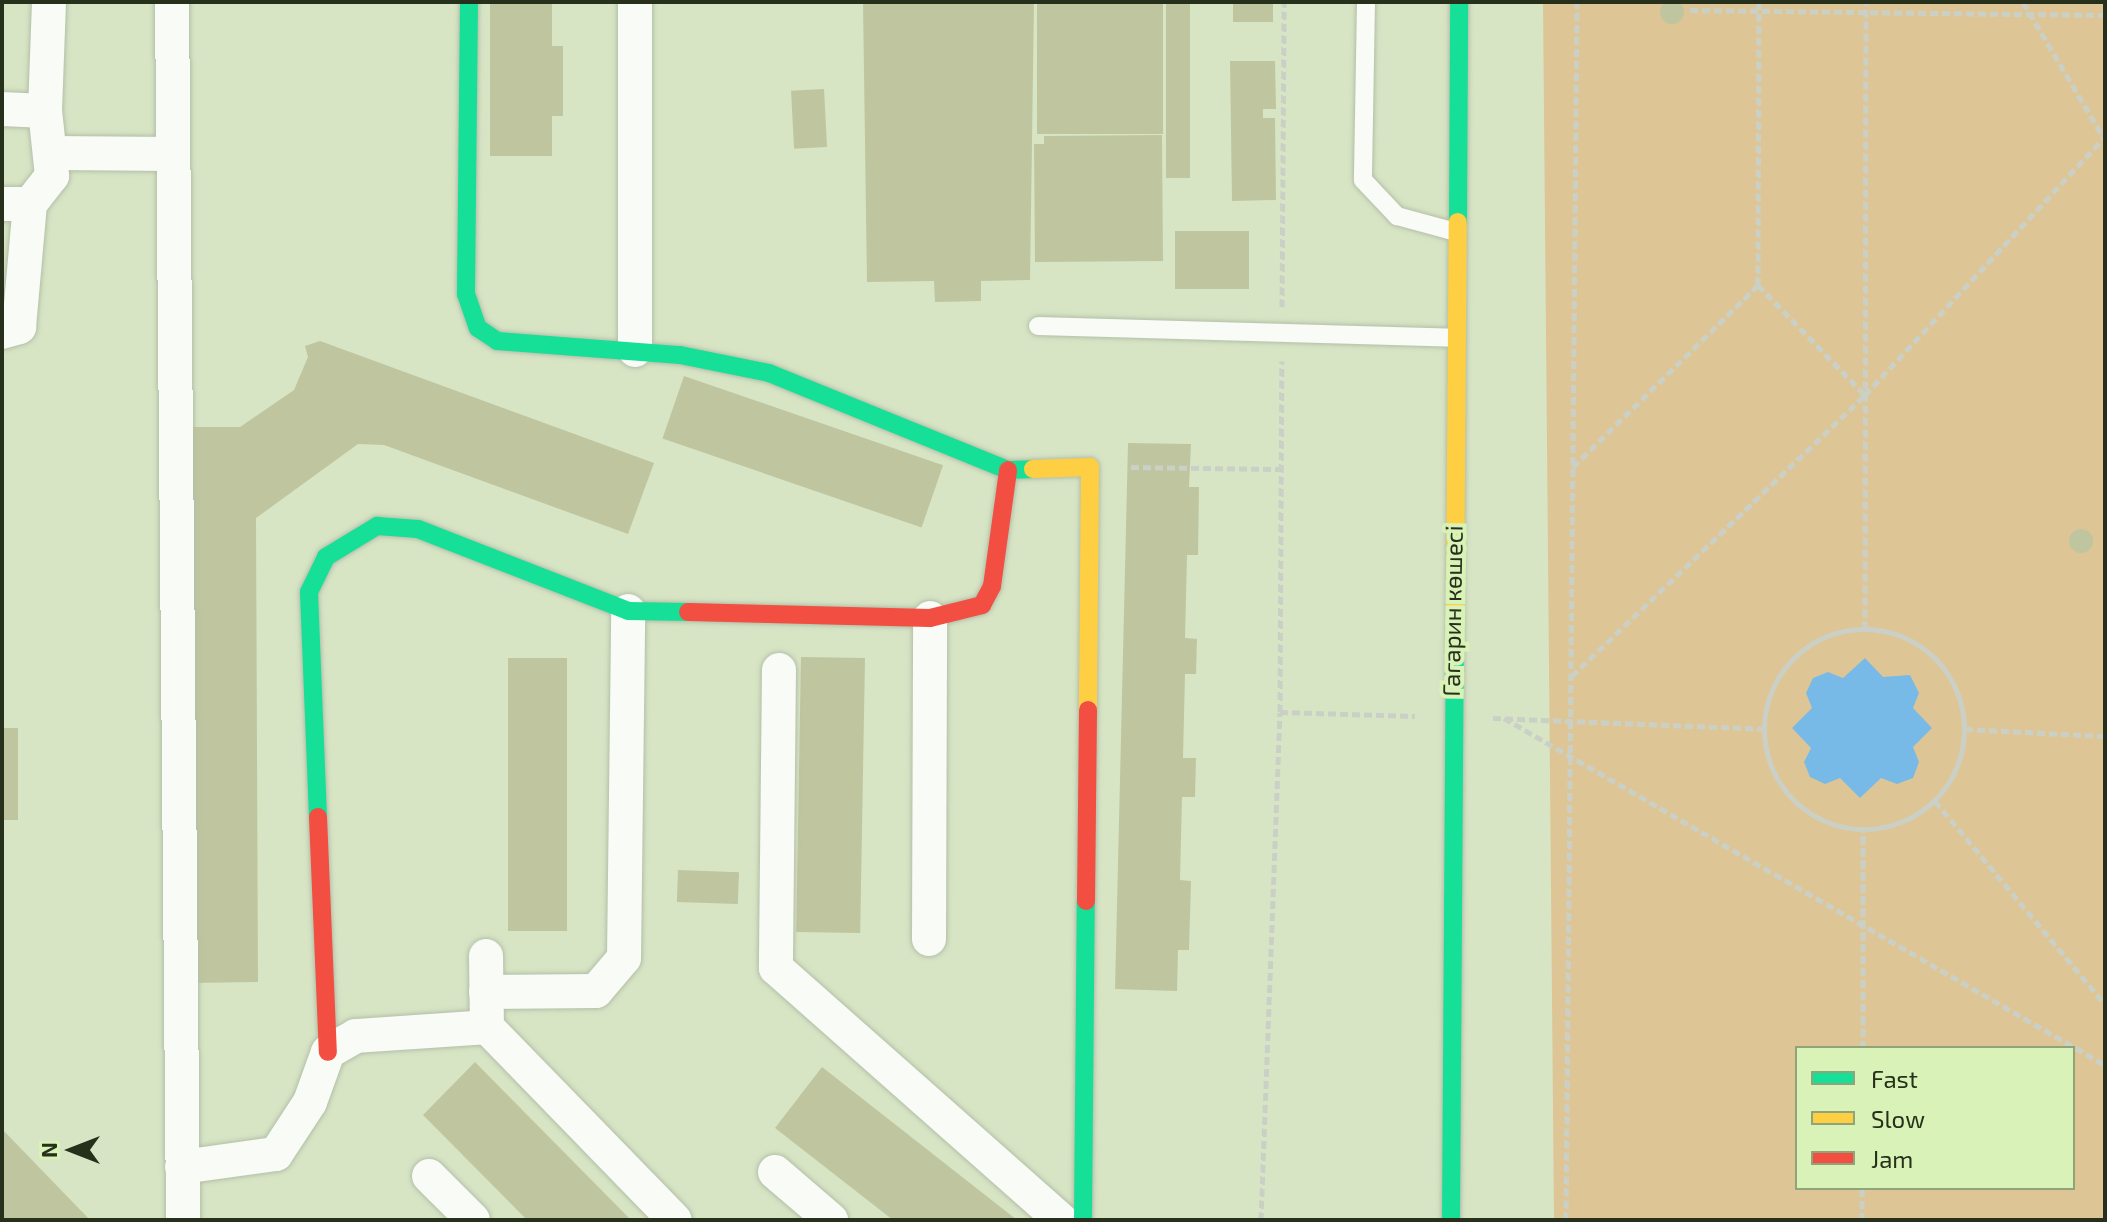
<!DOCTYPE html>
<meta charset="utf-8">
<style>
body{margin:0}
#map{position:relative;width:2107px;height:1222px;overflow:hidden;background:#d7e5c5;font-family:"Exo 2",sans-serif}
div>[style]{position:absolute}
[style*='--x']{left:calc(var(--x)*1px);top:calc(var(--y)*1px);width:calc(var(--w)*1px);rotate:calc(var(--a)*1deg)}
.green>*{inset:0;background:#dec595}
.water>*{inset:0;background:#77bae7}
.building>*{inset:0;background:#bfc59f;transform-origin:0 0}
.round{border-radius:50%}
.path>*{height:5px;margin-top:-2.5px;transform-origin:0;background:repeating-linear-gradient(90deg,#cbd0c6 0 8px,transparent 0 12px)}
.path>.ring{margin:-2.5px;padding:0;box-sizing:content-box;background:none;border:5px solid #cbd0c6;border-radius:50%}
.roads{filter:drop-shadow(0 0 2px #b4bfa7) drop-shadow(0 0 2px #b4bfa7)}
.lane>*{height:18px;margin:-9px;padding:0 9px;transform-origin:9px;border-radius:9px;background:#f9fbf6}
.street>*{height:34px;margin:-17px;padding:0 17px;transform-origin:17px;border-radius:17px;background:#f9fbf6}
.fast>*{height:18px;margin:-9px;padding:0 9px;transform-origin:9px;border-radius:9px;background:#16e098}
.slow>*{height:18px;margin:-9px;padding:0 9px;transform-origin:9px;border-radius:9px;background:#ffcf43}
.jam>*{height:18px;margin:-9px;padding:0 9px;transform-origin:9px;border-radius:9px;background:#f24e42}
span{translate:-50% -50%;white-space:nowrap;text-align:center;line-height:1.15;-webkit-text-stroke:8px #d8f2b8;paint-order:stroke}
.street-label{font-size:24px;color:#26301a}
.frame{position:absolute;inset:0;border:4px solid #26301a;pointer-events:none}
.legend{position:absolute;left:1795px;top:1046px;width:280px;height:144px;box-sizing:border-box;background:#d8f2b8;border:2px solid #91a479;margin:0;padding:10px 14px;list-style:none;font-size:24px;color:#26301a}
.legend li{display:flex;align-items:center;gap:16px;height:40px}
.legend b{width:40px;border:2px solid #91a479}
.north{position:absolute;left:32px;top:1110px;width:80px;height:80px;-webkit-text-stroke:6px #d8f2b8;paint-order:stroke;rotate:270deg;font-size:22px;font-weight:700;line-height:32px;text-align:center;color:#26301a}
.north::after{content:'';display:block;margin:auto;width:28px;height:36px;background:#26301a;clip-path:polygon(50% 0,100% 100%,50% 72%,0 100%)}
</style>
<div id="map">
<div class="green">
<i style="clip-path:polygon(evenodd,1543px 2px,2105px 2px,2105px 1220px,1554px 1220px,1543px 2px,1797px 1048px,2073px 1048px,2073px 1188px,1797px 1188px,1797px 1048px)"></i>
</div>
<div class="water">
<i style="clip-path:polygon(1865px 658px,1883px 677px,1910px 675px,1919px 693px,1913px 708px,1932px 728px,1913px 747px,1919px 762px,1913px 778px,1897px 784px,1881px 778px,1860px 798px,1840px 778px,1825px 784px,1810px 777px,1804px 762px,1811px 748px,1792px 728px,1812px 708px,1806px 693px,1813px 678px,1828px 672px,1843px 678px)"></i>
</div>
<div class="building">
<i class="round" style="left:1660px;top:0;width:24px;height:24px"></i>
<i style="clip-path:polygon(490px 2px,552px 2px,552px 46px,563px 46px,563px 116px,552px 116px,552px 156px,490px 156px)"></i>
<i style="clip-path:polygon(863px 2px,1034px 2px,1030px 280px,981px 281px,981px 301px,935px 302px,934px 281px,867px 282px)"></i>
<i style="left:1037px;top:2px;width:126px;height:132px"></i>
<i style="left:1166px;top:2px;width:24px;height:176px"></i>
<i style="left:1233px;top:2px;width:40px;height:20px"></i>
<i style="clip-path:polygon(1230px 61px,1275px 61px,1276px 109px,1263px 109px,1263px 118px,1275px 118px,1276px 200px,1232px 201px)"></i>
<i style="left:824px;top:89px;width:58px;height:33px;rotate:87deg"></i>
<i style="clip-path:polygon(1162px 135px,1163px 261px,1035px 262px,1034px 144px,1044px 144px,1044px 136px)"></i>
<i style="left:1175px;top:231px;width:74px;height:58px"></i>
<i style="clip-path:polygon(320px 341px,654px 463px,628px 534px,384px 445px,358px 444px,256px 518px,258px 982px,189px 983px,187px 427px,240px 427px,294px 390px,308px 357px,305px 346px)"></i>
<i style="left:684px;top:376px;width:274px;height:66px;rotate:19deg"></i>
<i style="clip-path:polygon(1128px 443px,1191px 444px,1189px 487px,1199px 487px,1198px 555px,1187px 555px,1185px 638px,1197px 639px,1196px 674px,1185px 674px,1183px 758px,1196px 758px,1195px 797px,1182px 797px,1180px 880px,1191px 881px,1189px 950px,1178px 950px,1177px 991px,1115px 989px)"></i>
<i class="round" style="left:2069px;top:529px;width:24px;height:24px"></i>
<i style="left:801px;top:657px;width:64px;height:275px;rotate:1deg"></i>
<i style="left:508px;top:658px;width:59px;height:273px"></i>
<i style="left:2px;top:728px;width:16px;height:92px"></i>
<i style="left:678px;top:870px;width:61px;height:32px;rotate:2deg"></i>
<i style="clip-path:polygon(475px 1062px,631px 1220px,527px 1220px,423px 1115px)"></i>
<i style="clip-path:polygon(822px 1067px,1017px 1220px,893px 1220px,775px 1128px)"></i>
<i style="clip-path:polygon(2px 1129px,90px 1220px,2px 1220px)"></i>
</div>
<div class="path">
<i style="--x:2023;--y:2;--w:157;--a:59.3"></i>
<i style="--x:1690;--y:10;--w:415;--a:0.7"></i>
<i style="--x:1758;--y:285;--w:153;--a:45.8"></i>
<i style="--x:1282;--y:307;--w:305;--a:-89.6"></i>
<i style="--x:1131;--y:467;--w:151;--a:0.8"></i>
<i style="--x:1573;--y:467;--w:260;--a:-44.5"></i>
<i style="--x:1758;--y:285;--w:283;--a:-89.8"></i>
<i class="ring" style="left:1764px;top:629px;width:195px;height:195px"></i>
<i style="--x:1865;--y:629;--w:627;--a:-89.91"></i>
<i style="--x:1572;--y:676;--w:406;--a:-43.8"></i>
<i style="--x:1865;--y:395;--w:352;--a:-47.1"></i>
<i style="--x:1280;--y:712;--w:135;--a:1.7"></i>
<i style="--x:1493;--y:718;--w:270;--a:2.3"></i>
<i style="--x:1504;--y:718;--w:694;--a:30"></i>
<i style="--x:1965;--y:729;--w:140;--a:2.9"></i>
<i style="--x:1935;--y:801;--w:265;--a:50.1"></i>
<i style="--x:1863;--y:1048;--w:218;--a:-90"></i>
<i style="--x:1261;--y:1220;--w:508;--a:-87.86"></i>
<i style="--x:1280;--y:712;--w:351;--a:-89.7"></i>
<i style="--x:1566;--y:1220;--w:1218;--a:-89.48"></i>
<i style="--x:1862;--y:1220;--w:32;--a:-90"></i>
</div>
<div class="roads">
<div class="lane">
<i style="--x:1366;--y:2;--w:178;--a:91"></i>
<i style="--x:1363;--y:180;--w:50;--a:46.6"></i>
<i style="--x:1397;--y:216;--w:61;--a:15.2"></i>
<i style="--x:1038;--y:326;--w:417;--a:1.6"></i>
</div>
<div class="street">
<i style="--x:172;--y:2;--w:1218;--a:89.48"></i>
<i style="--x:635;--y:2;--w:348;--a:90"></i>
<i style="--x:2;--y:109;--w:43;--a:2.7"></i>
<i style="--x:54;--y:153;--w:119;--a:0.5"></i>
<i style="--x:2;--y:204;--w:28;--a:0"></i>
<i style="--x:2;--y:332;--w:18;--a:-16"></i>
<i style="--x:19;--y:327;--w:123;--a:-84.9"></i>
<i style="--x:30;--y:204;--w:36;--a:-52"></i>
<i style="--x:52;--y:176;--w:65;--a:-96.1"></i>
<i style="--x:45;--y:111;--w:109;--a:-87.9"></i>
<i style="--x:779;--y:670;--w:298;--a:90.6"></i>
<i style="--x:776;--y:968;--w:380;--a:41.5"></i>
<i style="--x:929;--y:939;--w:321;--a:-89.8"></i>
<i style="--x:486;--y:956;--w:71;--a:89.2"></i>
<i style="--x:487;--y:1027;--w:269;--a:45.8"></i>
<i style="--x:486;--y:992;--w:110;--a:-0.5"></i>
<i style="--x:596;--y:991;--w:43;--a:-49.7"></i>
<i style="--x:624;--y:958;--w:347;--a:-89.3"></i>
<i style="--x:182;--y:1167;--w:95;--a:-7.9"></i>
<i style="--x:276;--y:1154;--w:62;--a:-56.8"></i>
<i style="--x:310;--y:1102;--w:53;--a:-70.2"></i>
<i style="--x:328;--y:1052;--w:32;--a:-30"></i>
<i style="--x:356;--y:1036;--w:131;--a:-3.9"></i>
<i style="--x:775;--y:1172;--w:74;--a:40.6"></i>
<i style="--x:429;--y:1176;--w:62;--a:45"></i>
</div>
<div class="fast">
<i style="--x:469;--y:2;--w:292;--a:90.6"></i>
<i style="--x:466;--y:294;--w:36;--a:71"></i>
<i style="--x:478;--y:328;--w:23;--a:34"></i>
<i style="--x:497;--y:341;--w:184;--a:4.4"></i>
<i style="--x:680;--y:355;--w:91;--a:11.4"></i>
<i style="--x:769;--y:373;--w:258;--a:22.1"></i>
<i style="--x:1008;--y:470;--w:25;--a:-2"></i>
<i style="--x:1458;--y:222;--w:220;--a:-89.7"></i>
<i style="--x:318;--y:817;--w:225;--a:-92.3"></i>
<i style="--x:309;--y:592;--w:39;--a:-64"></i>
<i style="--x:326;--y:557;--w:60;--a:-31.3"></i>
<i style="--x:377;--y:526;--w:41;--a:4.2"></i>
<i style="--x:418;--y:529;--w:225;--a:21.3"></i>
<i style="--x:628;--y:611;--w:60;--a:1"></i>
<i style="--x:1083;--y:1220;--w:319;--a:-89.5"></i>
<i style="--x:1451;--y:1220;--w:610;--a:-89.62"></i>
</div>
<div class="slow">
<i style="--x:1033;--y:469;--w:57;--a:-2"></i>
<i style="--x:1090;--y:467;--w:243;--a:90.5"></i>
<i style="--x:1455;--y:610;--w:388;--a:-89.6"></i>
</div>
<div class="jam">
<i style="--x:688;--y:612;--w:242;--a:1.4"></i>
<i style="--x:930;--y:618;--w:54;--a:-14"></i>
<i style="--x:982;--y:605;--w:21;--a:-62"></i>
<i style="--x:992;--y:586;--w:117;--a:-82.1"></i>
<i style="--x:318;--y:817;--w:235;--a:87.6"></i>
<i style="--x:1086;--y:901;--w:191;--a:-89.4"></i>
</div>
</div>
<div class="street-label">
<span style="left:1452px;top:611px;rotate:-89deg">Гагарин көшесі</span>
</div>
<div class="frame"></div>
<ul class="legend">
<li><b style="height:10px;background:#16e098"></b>Fast</li>
<li><b style="height:10px;background:#ffcf43"></b>Slow</li>
<li><b style="height:10px;background:#f24e42"></b>Jam</li>
</ul>
<div class="north">N</div>
</div>
